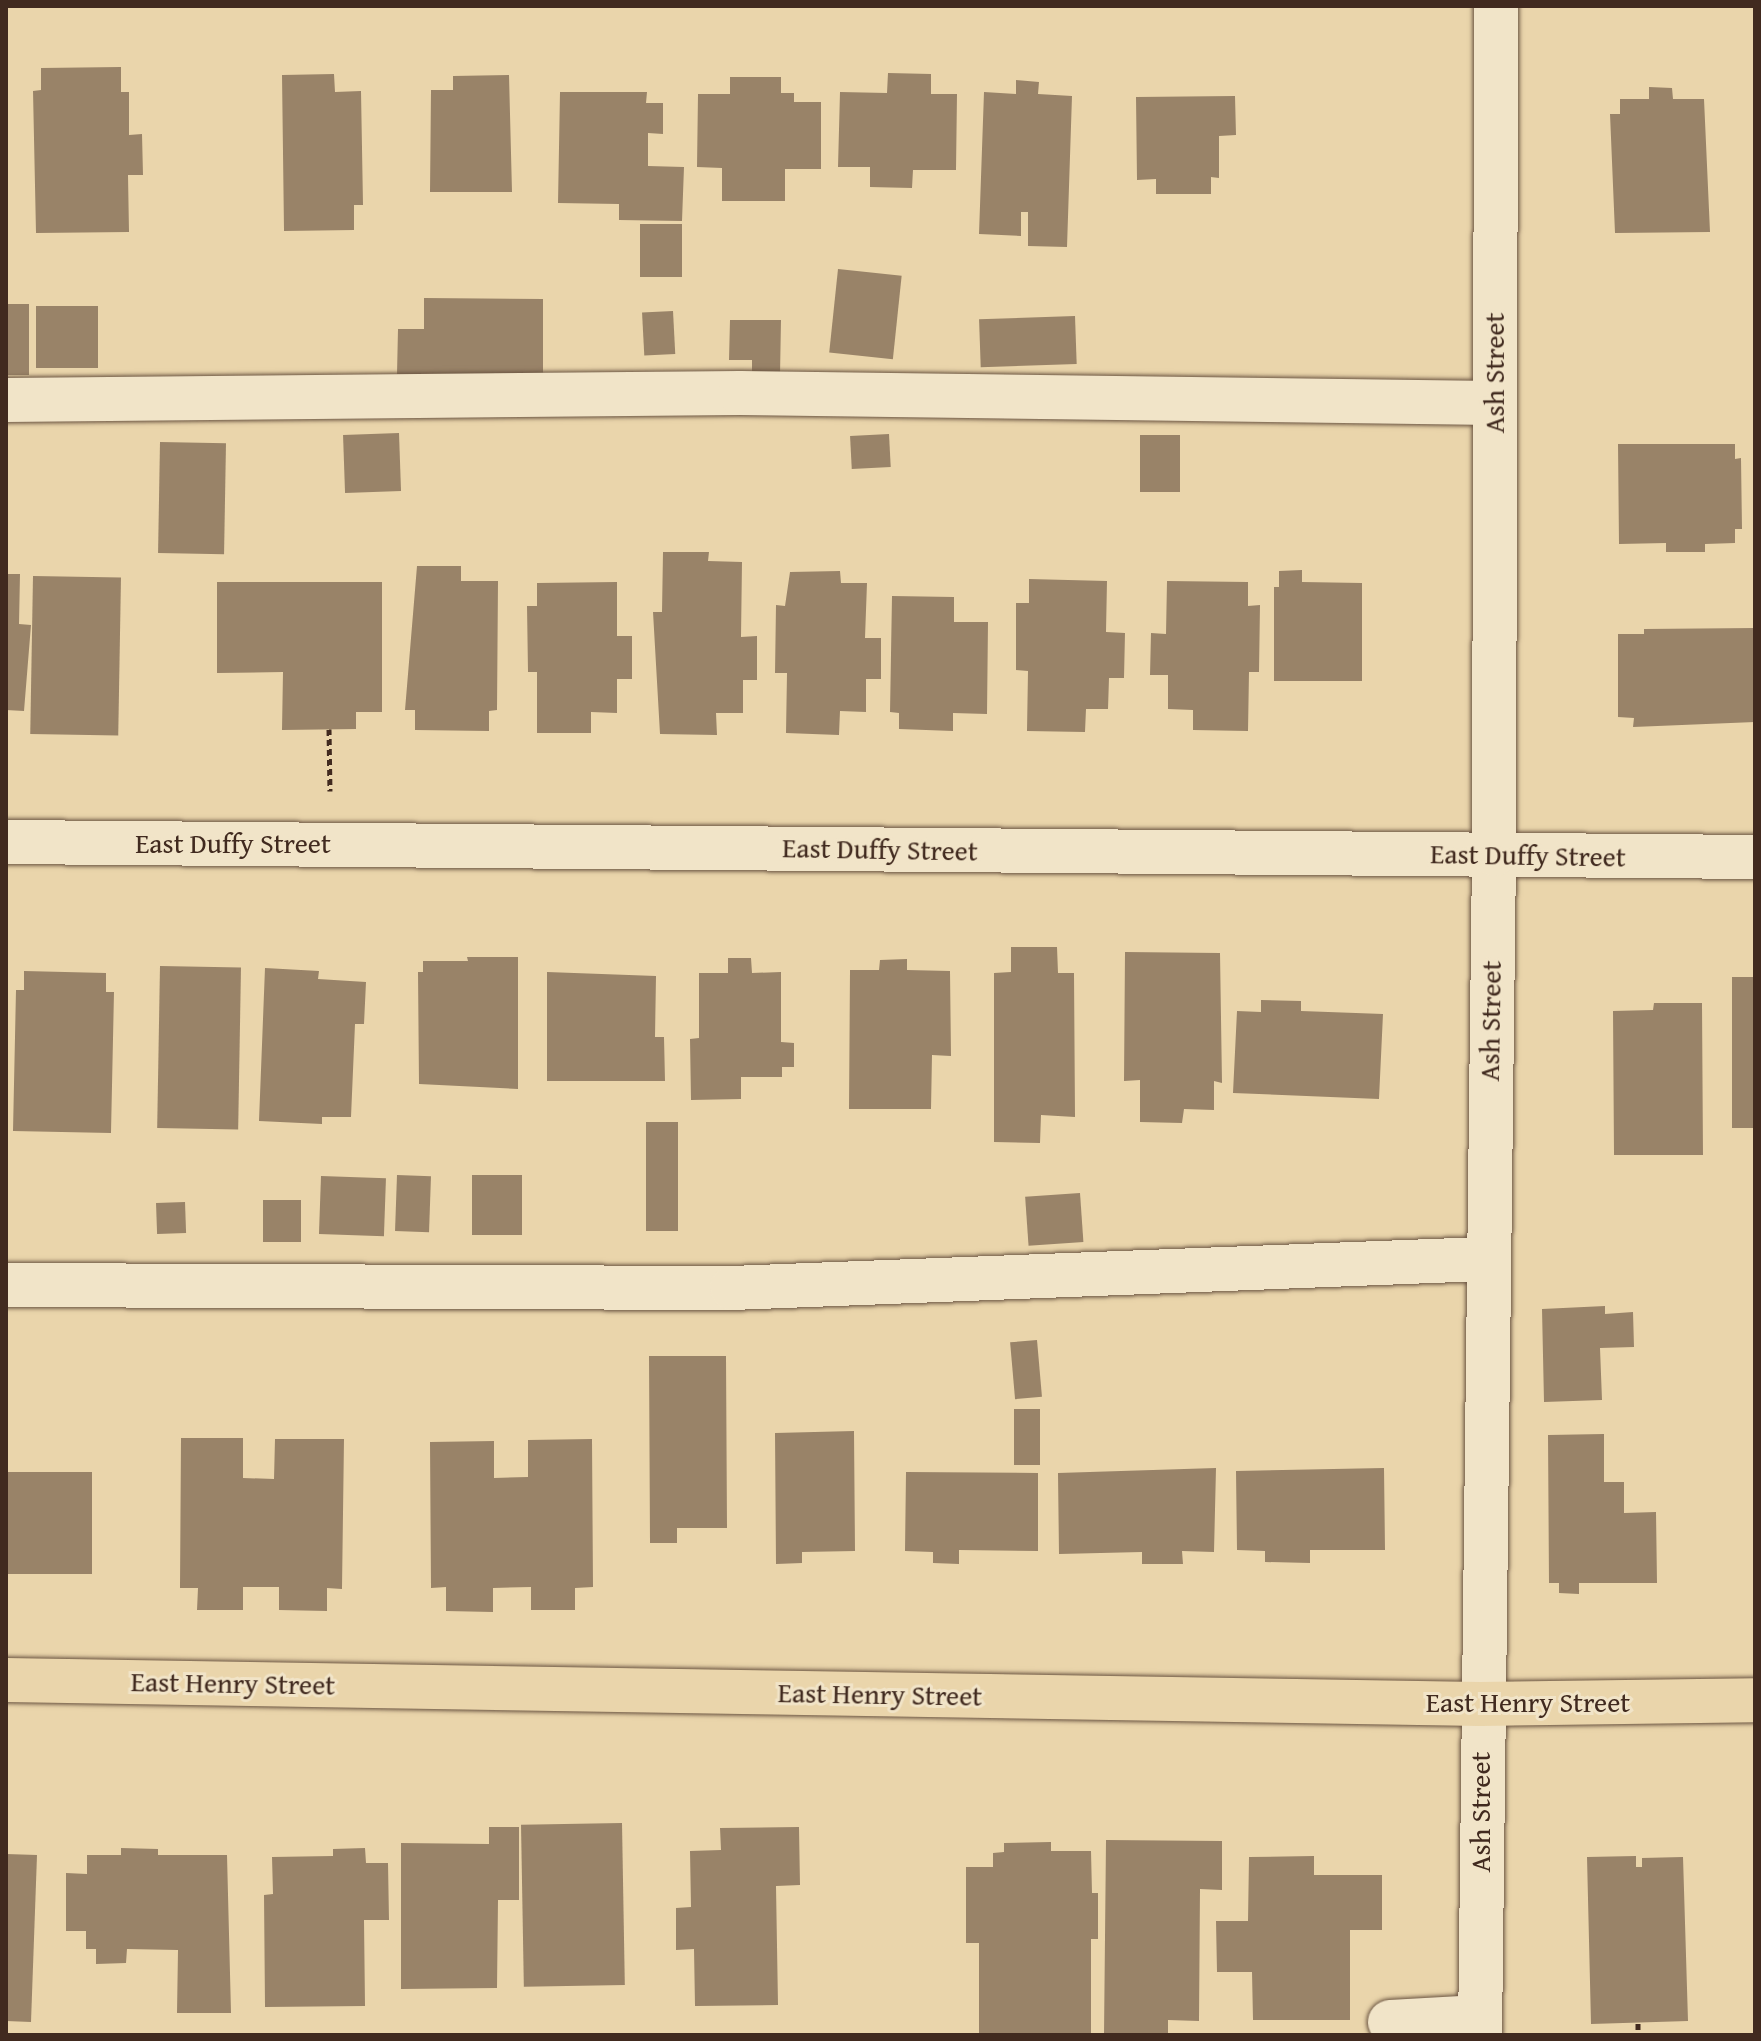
<!DOCTYPE html>
<style>
body{margin:0}
#map{position:relative;width:1761px;height:2041px;overflow:hidden;background:#ead5ab;font-family:"Gentium Book Plus",serif}
div>[style]{position:absolute}
[style*='--x']{left:calc(var(--x)*1px);top:calc(var(--y)*1px);width:calc(var(--w)*1px);rotate:calc(var(--a)*1deg)}
.building>*{inset:0;background:#998368;transform-origin:0 0}
.path>*{height:5px;margin-top:-2.5px;transform-origin:0;background:repeating-linear-gradient(90deg,#412a1f 0 6px,transparent 0 10px)}
.roads{filter:drop-shadow(0 0 2px #6b5542) drop-shadow(0 0 2px #6b5542)}
.minor>*{height:44px;margin:-22px;padding:0 22px;transform-origin:22px;border-radius:22px;background:#f1e4c8}
.major>*{height:44px;margin:-22px;padding:0 22px;transform-origin:22px;border-radius:22px;background:#ead5ab}
span{translate:-50% -50%;white-space:nowrap;text-align:center;line-height:1.15;-webkit-text-stroke:6px #f1e4c8;paint-order:stroke}
.street-label{font-size:28px;color:#412a1f}
.frame{position:absolute;inset:0;border:8px solid #412a1f;pointer-events:none}
</style>
<div id="map">
<div class="building">
<i style="clip-path:polygon(121px 67px,121px 92px,129px 92px,129px 135px,142px 134px,143px 175px,128px 175px,129px 232px,36px 233px,33px 91px,41px 90px,41px 68px)"></i>
<i style="clip-path:polygon(888px 73px,931px 74px,931px 94px,957px 94px,956px 170px,913px 170px,912px 188px,870px 187px,870px 167px,838px 167px,840px 92px,887px 93px)"></i>
<i style="clip-path:polygon(334px 74px,335px 92px,361px 91px,363px 205px,354px 205px,354px 230px,284px 231px,282px 75px)"></i>
<i style="clip-path:polygon(509px 75px,512px 192px,430px 192px,431px 90px,453px 90px,453px 76px)"></i>
<i style="clip-path:polygon(730px 77px,781px 77px,781px 93px,794px 93px,794px 102px,821px 102px,821px 169px,785px 169px,785px 201px,722px 201px,722px 168px,697px 167px,698px 94px,730px 94px)"></i>
<i style="clip-path:polygon(1016px 80px,1039px 82px,1038px 94px,1072px 96px,1067px 247px,1028px 246px,1028px 212px,1021px 212px,1021px 236px,979px 234px,984px 92px,1016px 94px)"></i>
<i style="clip-path:polygon(1649px 87px,1672px 88px,1673px 99px,1704px 99px,1710px 232px,1615px 233px,1610px 114px,1620px 114px,1620px 99px,1649px 99px)"></i>
<i style="clip-path:polygon(560px 92px,647px 92px,646px 103px,663px 103px,663px 134px,648px 133px,648px 166px,684px 167px,682px 221px,619px 220px,619px 204px,558px 203px)"></i>
<i style="clip-path:polygon(1235px 96px,1236px 135px,1219px 136px,1219px 178px,1211px 177px,1211px 194px,1156px 194px,1156px 179px,1137px 180px,1136px 97px)"></i>
<i style="left:682px;top:224px;width:53px;height:42px;rotate:90deg"></i>
<i style="left:838px;top:269px;width:64px;height:84px;rotate:6deg"></i>
<i style="clip-path:polygon(424px 298px,543px 299px,543px 375px,397px 374px,398px 329px,424px 329px)"></i>
<i style="left:6px;top:304px;width:23px;height:71px"></i>
<i style="left:36px;top:306px;width:62px;height:62px"></i>
<i style="left:673px;top:311px;width:43px;height:31px;rotate:87deg"></i>
<i style="left:1075px;top:316px;width:48px;height:96px;rotate:88deg"></i>
<i style="clip-path:polygon(730px 320px,781px 320px,780px 375px,752px 374px,752px 360px,729px 360px)"></i>
<i style="left:399px;top:433px;width:58px;height:56px;rotate:88deg"></i>
<i style="left:889px;top:434px;width:33px;height:39px;rotate:87deg"></i>
<i style="left:1140px;top:435px;width:40px;height:57px"></i>
<i style="left:160px;top:442px;width:66px;height:111px;rotate:1deg"></i>
<i style="clip-path:polygon(1618px 444px,1735px 444px,1735px 459px,1741px 458px,1742px 529px,1735px 529px,1735px 543px,1705px 544px,1705px 552px,1666px 552px,1666px 543px,1619px 544px)"></i>
<i style="clip-path:polygon(663px 552px,709px 552px,708px 561px,742px 562px,741px 637px,757px 636px,757px 680px,743px 680px,743px 713px,716px 713px,717px 735px,660px 734px,653px 612px,662px 612px)"></i>
<i style="clip-path:polygon(417px 566px,461px 566px,461px 581px,498px 581px,497px 710px,489px 711px,489px 731px,415px 730px,415px 710px,405px 710px)"></i>
<i style="clip-path:polygon(1302px 570px,1302px 582px,1362px 583px,1362px 681px,1274px 681px,1274px 587px,1279px 587px,1279px 571px)"></i>
<i style="clip-path:polygon(840px 571px,841px 583px,867px 583px,865px 638px,881px 638px,881px 679px,866px 679px,866px 712px,840px 711px,839px 735px,786px 733px,787px 673px,775px 673px,776px 605px,785px 606px,790px 572px)"></i>
<i style="clip-path:polygon(6px 574px,20px 574px,19px 624px,31px 625px,24px 711px,6px 710px)"></i>
<i style="left:33px;top:576px;width:88px;height:158px;rotate:1deg"></i>
<i style="clip-path:polygon(1029px 579px,1107px 581px,1106px 632px,1125px 633px,1124px 678px,1109px 678px,1108px 709px,1086px 709px,1085px 732px,1027px 731px,1028px 671px,1016px 670px,1016px 603px,1029px 603px)"></i>
<i style="clip-path:polygon(1167px 581px,1248px 582px,1248px 606px,1260px 605px,1259px 672px,1249px 672px,1248px 731px,1193px 730px,1193px 710px,1168px 709px,1168px 675px,1150px 675px,1151px 633px,1166px 634px)"></i>
<i style="clip-path:polygon(217px 582px,382px 582px,382px 712px,356px 712px,356px 729px,282px 730px,283px 672px,217px 673px)"></i>
<i style="clip-path:polygon(617px 582px,617px 636px,632px 636px,632px 679px,617px 679px,617px 713px,591px 712px,591px 733px,537px 733px,537px 672px,528px 672px,527px 606px,537px 606px,537px 583px)"></i>
<i style="clip-path:polygon(892px 596px,954px 597px,954px 622px,988px 622px,987px 714px,953px 713px,953px 731px,899px 729px,899px 713px,890px 712px)"></i>
<i style="clip-path:polygon(1755px 628px,1755px 722px,1633px 727px,1634px 718px,1618px 717px,1618px 634px,1644px 634px,1644px 629px)"></i>
<i style="clip-path:polygon(1011px 947px,1057px 947px,1058px 973px,1074px 973px,1075px 1117px,1041px 1115px,1040px 1143px,994px 1142px,994px 973px,1011px 972px)"></i>
<i style="clip-path:polygon(1125px 952px,1220px 953px,1222px 1083px,1214px 1081px,1214px 1110px,1184px 1109px,1182px 1123px,1140px 1122px,1140px 1080px,1124px 1081px)"></i>
<i style="clip-path:polygon(467px 957px,518px 957px,518px 1089px,419px 1084px,418px 972px,423px 972px,423px 961px,468px 961px)"></i>
<i style="clip-path:polygon(728px 958px,751px 958px,752px 973px,781px 972px,781px 1042px,794px 1043px,794px 1067px,782px 1067px,782px 1077px,741px 1077px,741px 1099px,691px 1100px,690px 1039px,699px 1038px,699px 973px,728px 973px)"></i>
<i style="clip-path:polygon(907px 959px,907px 970px,950px 971px,951px 1056px,932px 1055px,931px 1109px,849px 1109px,850px 970px,879px 970px,880px 960px)"></i>
<i style="left:160px;top:966px;width:81px;height:162px;rotate:1deg"></i>
<i style="clip-path:polygon(265px 968px,319px 971px,318px 979px,366px 982px,364px 1024px,355px 1024px,351px 1117px,322px 1117px,322px 1124px,259px 1121px)"></i>
<i style="clip-path:polygon(24px 971px,106px 973px,106px 992px,114px 992px,111px 1133px,13px 1131px,16px 990px,24px 990px)"></i>
<i style="clip-path:polygon(547px 972px,656px 976px,655px 1037px,664px 1037px,665px 1081px,547px 1081px)"></i>
<i style="left:1732px;top:977px;width:23px;height:151px"></i>
<i style="clip-path:polygon(1261px 1000px,1301px 1001px,1301px 1011px,1383px 1014px,1379px 1099px,1233px 1093px,1237px 1011px,1261px 1012px)"></i>
<i style="clip-path:polygon(1654px 1003px,1702px 1003px,1703px 1155px,1614px 1155px,1613px 1011px,1653px 1010px)"></i>
<i style="left:646px;top:1122px;width:32px;height:109px"></i>
<i style="left:397px;top:1175px;width:34px;height:56px;rotate:2deg"></i>
<i style="left:472px;top:1175px;width:50px;height:60px"></i>
<i style="left:321px;top:1176px;width:65px;height:58px;rotate:2deg"></i>
<i style="left:1080px;top:1193px;width:49px;height:55px;rotate:86deg"></i>
<i style="left:263px;top:1200px;width:38px;height:42px"></i>
<i style="left:185px;top:1202px;width:31px;height:29px;rotate:88deg"></i>
<i style="clip-path:polygon(1605px 1306px,1605px 1314px,1633px 1312px,1634px 1347px,1600px 1348px,1602px 1400px,1544px 1402px,1542px 1309px)"></i>
<i style="left:1037px;top:1340px;width:57px;height:27px;rotate:85deg"></i>
<i style="clip-path:polygon(649px 1356px,726px 1356px,727px 1528px,677px 1528px,677px 1543px,650px 1543px)"></i>
<i style="left:1014px;top:1409px;width:26px;height:56px"></i>
<i style="clip-path:polygon(854px 1431px,855px 1551px,802px 1552px,802px 1563px,776px 1564px,775px 1433px)"></i>
<i style="clip-path:polygon(1604px 1434px,1604px 1482px,1624px 1482px,1624px 1513px,1656px 1512px,1657px 1583px,1579px 1583px,1579px 1594px,1559px 1593px,1559px 1583px,1549px 1583px,1548px 1435px)"></i>
<i style="clip-path:polygon(181px 1438px,243px 1438px,243px 1478px,274px 1479px,275px 1439px,344px 1439px,342px 1589px,327px 1588px,327px 1611px,279px 1610px,279px 1587px,243px 1587px,243px 1610px,197px 1610px,198px 1588px,180px 1588px)"></i>
<i style="clip-path:polygon(592px 1439px,593px 1587px,575px 1588px,575px 1610px,531px 1610px,531px 1587px,493px 1588px,493px 1612px,446px 1611px,446px 1587px,431px 1588px,430px 1442px,494px 1441px,494px 1478px,528px 1477px,528px 1440px)"></i>
<i style="clip-path:polygon(1216px 1468px,1214px 1552px,1182px 1551px,1183px 1564px,1142px 1564px,1142px 1552px,1059px 1554px,1058px 1473px)"></i>
<i style="clip-path:polygon(1384px 1468px,1385px 1550px,1310px 1550px,1310px 1563px,1265px 1562px,1265px 1551px,1237px 1550px,1236px 1471px)"></i>
<i style="left:6px;top:1472px;width:86px;height:102px"></i>
<i style="clip-path:polygon(906px 1472px,1038px 1473px,1038px 1551px,959px 1550px,959px 1564px,933px 1563px,933px 1552px,905px 1551px)"></i>
<i style="left:622px;top:1823px;width:162px;height:101px;rotate:89deg"></i>
<i style="clip-path:polygon(489px 1827px,519px 1827px,519px 1900px,498px 1900px,497px 1988px,401px 1989px,401px 1843px,489px 1844px)"></i>
<i style="clip-path:polygon(799px 1827px,800px 1885px,776px 1886px,778px 2005px,695px 2006px,694px 1949px,676px 1950px,676px 1908px,691px 1907px,690px 1851px,721px 1850px,720px 1828px)"></i>
<i style="clip-path:polygon(1106px 1840px,1222px 1841px,1222px 1890px,1200px 1889px,1199px 2021px,1168px 2020px,1168px 2035px,1104px 2035px)"></i>
<i style="clip-path:polygon(1051px 1842px,1051px 1851px,1091px 1851px,1092px 1893px,1098px 1893px,1098px 1939px,1091px 1939px,1091px 2035px,979px 2034px,979px 1943px,966px 1943px,966px 1867px,993px 1867px,993px 1853px,1004px 1852px,1004px 1843px)"></i>
<i style="clip-path:polygon(121px 1848px,158px 1849px,158px 1855px,227px 1855px,231px 2013px,177px 2013px,178px 1950px,127px 1949px,126px 1963px,96px 1964px,96px 1949px,86px 1949px,86px 1931px,66px 1931px,66px 1873px,87px 1874px,87px 1855px,121px 1855px)"></i>
<i style="clip-path:polygon(365px 1848px,366px 1863px,388px 1863px,389px 1920px,364px 1920px,365px 2006px,265px 2007px,264px 1895px,273px 1894px,272px 1857px,333px 1856px,333px 1849px)"></i>
<i style="clip-path:polygon(6px 1854px,37px 1855px,31px 2022px,6px 2021px)"></i>
<i style="clip-path:polygon(1314px 1856px,1314px 1875px,1382px 1875px,1382px 1930px,1350px 1930px,1350px 2020px,1253px 2020px,1252px 1972px,1217px 1972px,1216px 1921px,1248px 1921px,1249px 1857px)"></i>
<i style="clip-path:polygon(1636px 1856px,1636px 1867px,1642px 1867px,1642px 1858px,1683px 1857px,1688px 2021px,1591px 2024px,1587px 1857px)"></i>
</div>
<div class="path">
<i style="--x:329;--y:729;--w:62;--a:89.1"></i>
<i style="--x:1638;--y:2023;--w:12;--a:90"></i>
</div>
<div class="roads">
<div class="minor">
<i style="--x:6;--y:400;--w:734;--a:-0.55"></i>
<i style="--x:740;--y:393;--w:754;--a:0.76"></i>
<i style="--x:6;--y:842;--w:1749;--a:0.49"></i>
<i style="--x:6;--y:1285;--w:726;--a:0.24"></i>
<i style="--x:732;--y:1288;--w:754;--a:-2.21"></i>
<i style="--x:1390;--y:2022;--w:90;--a:-3.2"></i>
<i style="--x:1480;--y:2035;--w:1181;--a:-89.32"></i>
<i style="--x:1494;--y:854;--w:848;--a:-89.86"></i>
</div>
<div class="major">
<i style="--x:6;--y:1680;--w:1474;--a:0.93"></i>
<i style="--x:1480;--y:1704;--w:275;--a:-0.8"></i>
</div>
</div>
<div class="street-label">
<span style="left:1494px;top:373px;rotate:-90deg">Ash Street</span>
<span style="left:233px;top:843px">East Duffy Street</span>
<span style="left:880px;top:849px;rotate:1deg">East Duffy Street</span>
<span style="left:1528px;top:855px;rotate:1deg">East Duffy Street</span>
<span style="left:1490px;top:1021px;rotate:-89deg">Ash Street</span>
<span style="left:233px;top:1683px;rotate:1deg">East Henry Street</span>
<span style="left:880px;top:1694px;rotate:1deg">East Henry Street</span>
<span style="left:1528px;top:1702px">East Henry Street</span>
<span style="left:1480px;top:1812px;rotate:-90deg">Ash Street</span>
</div>
<div class="frame"></div>
</div>
